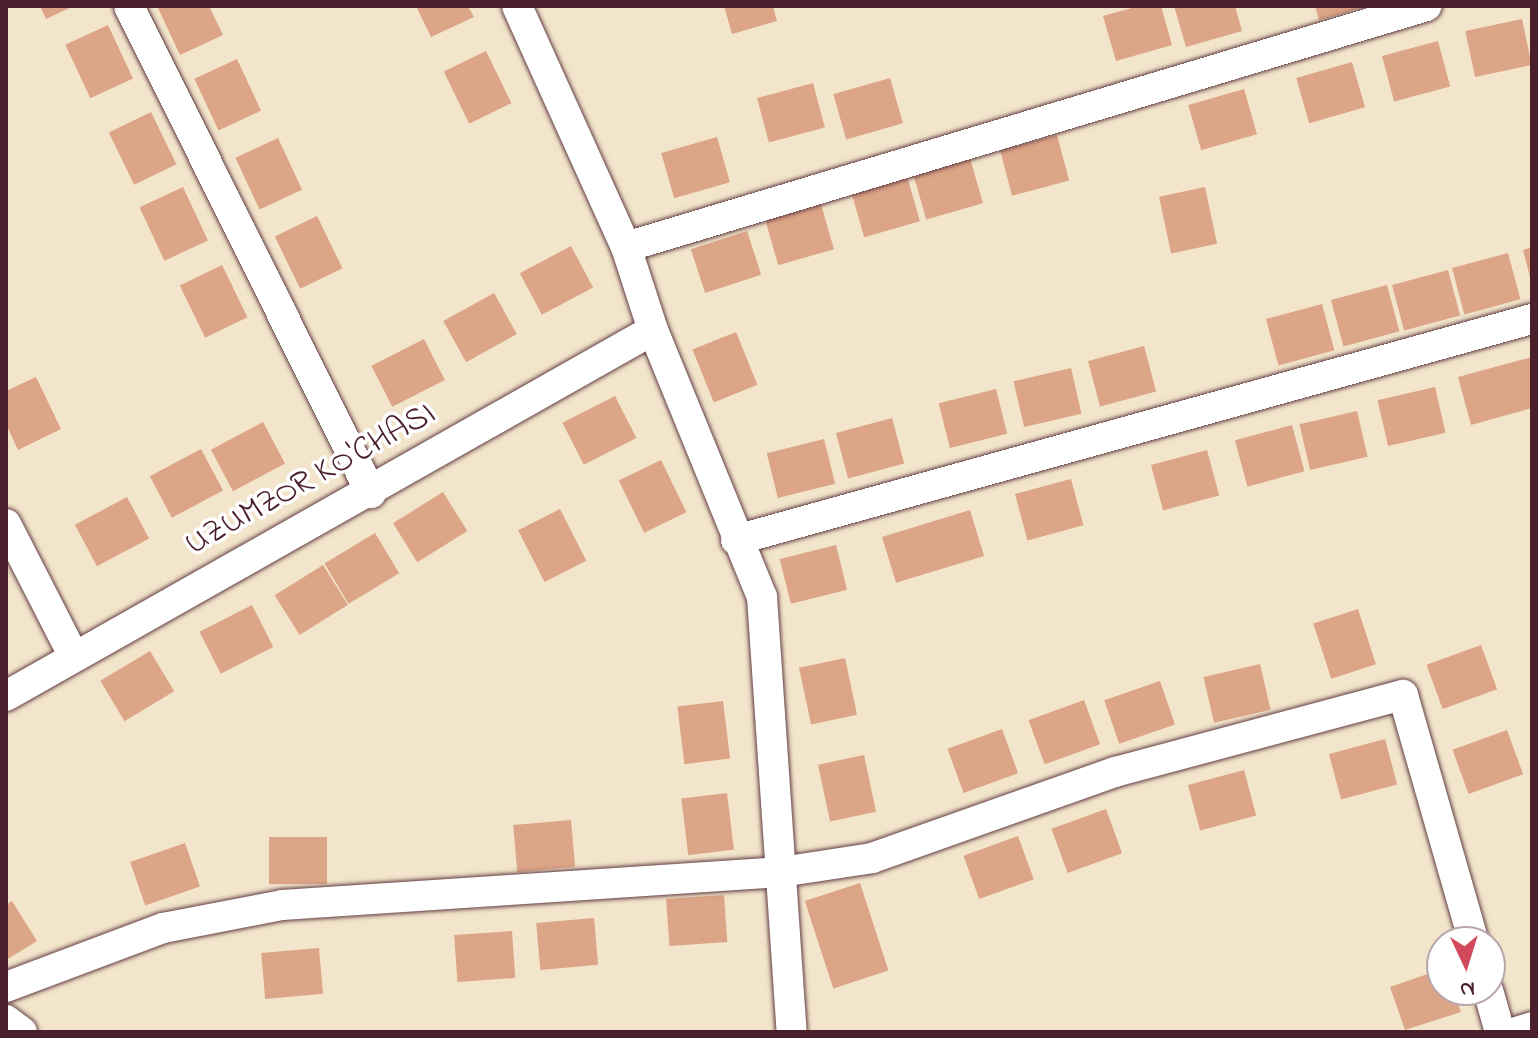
<!DOCTYPE html>
<style>
body{margin:0}
#map{position:relative;width:1538px;height:1038px;overflow:hidden;background:#f2e5cb;font-family:"Indie Flower",sans-serif}
div>[style]{position:absolute}
[style*='--x']{left:calc(var(--x)*1px);top:calc(var(--y)*1px);width:calc(var(--w)*1px);rotate:calc(var(--a)*1deg)}
.building>*{inset:0;background:#dda587;transform-origin:0 0}
.roads{filter:drop-shadow(0 0 2px #633d43) drop-shadow(0 0 2px #633d43)}
.street>*{height:30px;margin:-15px;padding:0 15px;transform-origin:15px;border-radius:15px;background:#fff}
span{translate:-50% -50%;white-space:nowrap;text-align:center;line-height:1.15;-webkit-text-stroke:7px #fff;paint-order:stroke}
.street-label{font-size:34px;color:#4a1f2b}
.frame{position:absolute;inset:0;border:8px solid #4a1f2b;pointer-events:none}
.north{position:absolute;left:1426px;top:926px;width:80px;height:80px;box-sizing:border-box;background:#fff;border:2px solid #b7a5aa;border-radius:50%;rotate:176deg;font-size:22px;font-weight:700;line-height:32px;text-align:center;color:#4a1f2b}
.north::after{content:'';display:block;margin:auto;width:28px;height:36px;background:#d1495b;clip-path:polygon(50% 0,100% 100%,50% 72%,0 100%)}
</style>
<div id="map">
<div class="building">
<i style="clip-path:polygon(40px 6px,74px 6px,46px 19px)"></i>
<i style="clip-path:polygon(157px 6px,209px 6px,223px 35px,180px 55px)"></i>
<i style="clip-path:polygon(416px 6px,468px 6px,474px 17px,431px 37px)"></i>
<i style="clip-path:polygon(724px 6px,773px 6px,777px 21px,732px 34px)"></i>
<i style="clip-path:polygon(1139px 6px,1161px 6px,1172px 45px,1116px 61px,1103px 16px)"></i>
<i style="clip-path:polygon(1174px 6px,1235px 6px,1242px 31px,1186px 47px)"></i>
<i style="clip-path:polygon(1315px 6px,1364px 6px,1364px 7px,1319px 20px)"></i>
<i style="left:1522px;top:19px;width:47px;height:58px;rotate:78deg"></i>
<i style="left:108px;top:25px;width:59px;height:47px;rotate:65deg"></i>
<i style="left:1438px;top:41px;width:47px;height:58px;rotate:75deg"></i>
<i style="left:486px;top:51px;width:58px;height:47px;rotate:64deg"></i>
<i style="left:237px;top:59px;width:57px;height:47px;rotate:65deg"></i>
<i style="left:1352px;top:62px;width:47px;height:58px;rotate:74deg"></i>
<i style="left:890px;top:78px;width:47px;height:59px;rotate:74deg"></i>
<i style="left:813px;top:83px;width:46px;height:58px;rotate:75deg"></i>
<i style="left:1244px;top:89px;width:47px;height:58px;rotate:74deg"></i>
<i style="left:151px;top:112px;width:58px;height:47px;rotate:64deg"></i>
<i style="left:1057px;top:135px;width:47px;height:59px;rotate:75deg"></i>
<i style="left:717px;top:137px;width:47px;height:58px;rotate:74deg"></i>
<i style="left:278px;top:138px;width:57px;height:47px;rotate:65deg"></i>
<i style="left:970px;top:158px;width:47px;height:59px;rotate:74deg"></i>
<i style="left:907px;top:176px;width:47px;height:58px;rotate:74deg"></i>
<i style="left:183px;top:187px;width:59px;height:48px;rotate:65deg"></i>
<i style="left:1205px;top:187px;width:58px;height:47px;rotate:78deg"></i>
<i style="left:821px;top:204px;width:47px;height:58px;rotate:74deg"></i>
<i style="left:317px;top:216px;width:58px;height:47px;rotate:64deg"></i>
<i style="left:747px;top:231px;width:46px;height:59px;rotate:72deg"></i>
<i style="left:571px;top:246px;width:47px;height:58px;rotate:62deg"></i>
<i style="clip-path:polygon(1532px 247px,1532px 280px,1531px 281px,1523px 250px)"></i>
<i style="left:1508px;top:253px;width:48px;height:58px;rotate:75deg"></i>
<i style="left:222px;top:265px;width:58px;height:47px;rotate:64deg"></i>
<i style="left:1448px;top:270px;width:47px;height:58px;rotate:75deg"></i>
<i style="left:1387px;top:285px;width:48px;height:58px;rotate:75deg"></i>
<i style="left:494px;top:293px;width:47px;height:58px;rotate:61deg"></i>
<i style="left:1322px;top:304px;width:48px;height:58px;rotate:75deg"></i>
<i style="left:736px;top:332px;width:57px;height:47px;rotate:68deg"></i>
<i style="left:424px;top:339px;width:46px;height:59px;rotate:63deg"></i>
<i style="left:1144px;top:346px;width:47px;height:58px;rotate:75deg"></i>
<i style="clip-path:polygon(1532px 357px,1532px 408px,1471px 425px,1458px 377px)"></i>
<i style="left:1071px;top:368px;width:47px;height:59px;rotate:77deg"></i>
<i style="clip-path:polygon(36px 377px,61px 429px,18px 450px,6px 424px,6px 391px)"></i>
<i style="left:1435px;top:387px;width:47px;height:59px;rotate:77deg"></i>
<i style="left:996px;top:389px;width:46px;height:59px;rotate:76deg"></i>
<i style="left:615px;top:396px;width:47px;height:59px;rotate:63deg"></i>
<i style="left:1357px;top:411px;width:47px;height:59px;rotate:77deg"></i>
<i style="left:892px;top:418px;width:47px;height:58px;rotate:75deg"></i>
<i style="left:263px;top:422px;width:47px;height:59px;rotate:62deg"></i>
<i style="left:1292px;top:425px;width:48px;height:59px;rotate:75deg"></i>
<i style="left:824px;top:439px;width:46px;height:59px;rotate:76deg"></i>
<i style="left:201px;top:449px;width:47px;height:58px;rotate:62deg"></i>
<i style="left:1207px;top:450px;width:47px;height:58px;rotate:75deg"></i>
<i style="left:661px;top:460px;width:58px;height:47px;rotate:64deg"></i>
<i style="left:1071px;top:479px;width:48px;height:58px;rotate:75deg"></i>
<i style="left:443px;top:492px;width:46px;height:59px;rotate:58deg"></i>
<i style="left:127px;top:497px;width:47px;height:59px;rotate:62deg"></i>
<i style="left:560px;top:509px;width:58px;height:47px;rotate:63deg"></i>
<i style="left:970px;top:510px;width:48px;height:92px;rotate:73deg"></i>
<i style="left:375px;top:533px;width:47px;height:59px;rotate:59deg"></i>
<i style="left:836px;top:545px;width:46px;height:58px;rotate:76deg"></i>
<i style="left:323px;top:565px;width:47px;height:57px;rotate:58deg"></i>
<i style="left:252px;top:605px;width:47px;height:59px;rotate:63deg"></i>
<i style="left:1358px;top:609px;width:58px;height:47px;rotate:72deg"></i>
<i style="left:1481px;top:645px;width:47px;height:58px;rotate:70deg"></i>
<i style="left:150px;top:651px;width:47px;height:58px;rotate:59deg"></i>
<i style="left:845px;top:658px;width:58px;height:47px;rotate:78deg"></i>
<i style="left:1260px;top:664px;width:47px;height:58px;rotate:77deg"></i>
<i style="left:1160px;top:681px;width:46px;height:59px;rotate:71deg"></i>
<i style="left:1084px;top:700px;width:47px;height:59px;rotate:70deg"></i>
<i style="left:723px;top:701px;width:58px;height:46px;rotate:83deg"></i>
<i style="left:1002px;top:729px;width:47px;height:58px;rotate:70deg"></i>
<i style="left:1507px;top:730px;width:47px;height:58px;rotate:70deg"></i>
<i style="left:1385px;top:739px;width:47px;height:58px;rotate:75deg"></i>
<i style="left:864px;top:755px;width:58px;height:47px;rotate:78deg"></i>
<i style="left:1244px;top:770px;width:47px;height:58px;rotate:75deg"></i>
<i style="left:727px;top:793px;width:57px;height:46px;rotate:83deg"></i>
<i style="left:1106px;top:809px;width:47px;height:58px;rotate:70deg"></i>
<i style="left:571px;top:820px;width:47px;height:58px;rotate:85deg"></i>
<i style="left:1018px;top:836px;width:46px;height:58px;rotate:70deg"></i>
<i style="left:327px;top:837px;width:47px;height:58px;rotate:90deg"></i>
<i style="left:185px;top:843px;width:46px;height:58px;rotate:71deg"></i>
<i style="left:860px;top:883px;width:92px;height:58px;rotate:72deg"></i>
<i style="left:724px;top:895px;width:47px;height:58px;rotate:86deg"></i>
<i style="clip-path:polygon(12px 901px,37px 941px,6px 960px,6px 905px)"></i>
<i style="left:594px;top:918px;width:47px;height:58px;rotate:85deg"></i>
<i style="left:512px;top:931px;width:47px;height:58px;rotate:86deg"></i>
<i style="left:319px;top:948px;width:46px;height:58px;rotate:85deg"></i>
<i style="clip-path:polygon(1442px 969px,1442px 990px,1453px 990px,1461px 1012px,1405px 1030px,1390px 987px)"></i>
</div>
<div class="roads">
<div class="street">
<i style="--x:129;--y:6;--w:544;--a:63.58"></i>
<i style="--x:517;--y:6;--w:265;--a:65.7"></i>
<i style="--x:626;--y:247;--w:87;--a:72"></i>
<i style="--x:653;--y:330;--w:288;--a:67.8"></i>
<i style="--x:762;--y:597;--w:436;--a:86.1"></i>
<i style="--x:626;--y:247;--w:836;--a:-16.75"></i>
<i style="--x:6;--y:524;--w:147;--a:62.9"></i>
<i style="--x:736;--y:540;--w:826;--a:-15.52"></i>
<i style="--x:6;--y:696;--w:743;--a:-29.5"></i>
<i style="--x:6;--y:987;--w:168;--a:-20.6"></i>
<i style="--x:163;--y:928;--w:121;--a:-10.9"></i>
<i style="--x:282;--y:905;--w:500;--a:-3.78"></i>
<i style="--x:781;--y:872;--w:92;--a:-8.7"></i>
<i style="--x:872;--y:858;--w:258;--a:-19.5"></i>
<i style="--x:1115;--y:772;--w:298;--a:-15"></i>
<i style="--x:1403;--y:695;--w:257;--a:74"></i>
<i style="--x:1488;--y:990;--w:44;--a:74.1"></i>
<i style="--x:6;--y:1020;--w:20;--a:37"></i>
<i style="--x:1516;--y:1032;--w:17;--a:-17"></i>
</div>
</div>
<div class="street-label">
<span style="left:311px;top:480px;rotate:-29deg">UZUMZOR KO'CHASI</span>
</div>
<div class="frame"></div>
<div class="north">N</div>
</div>
